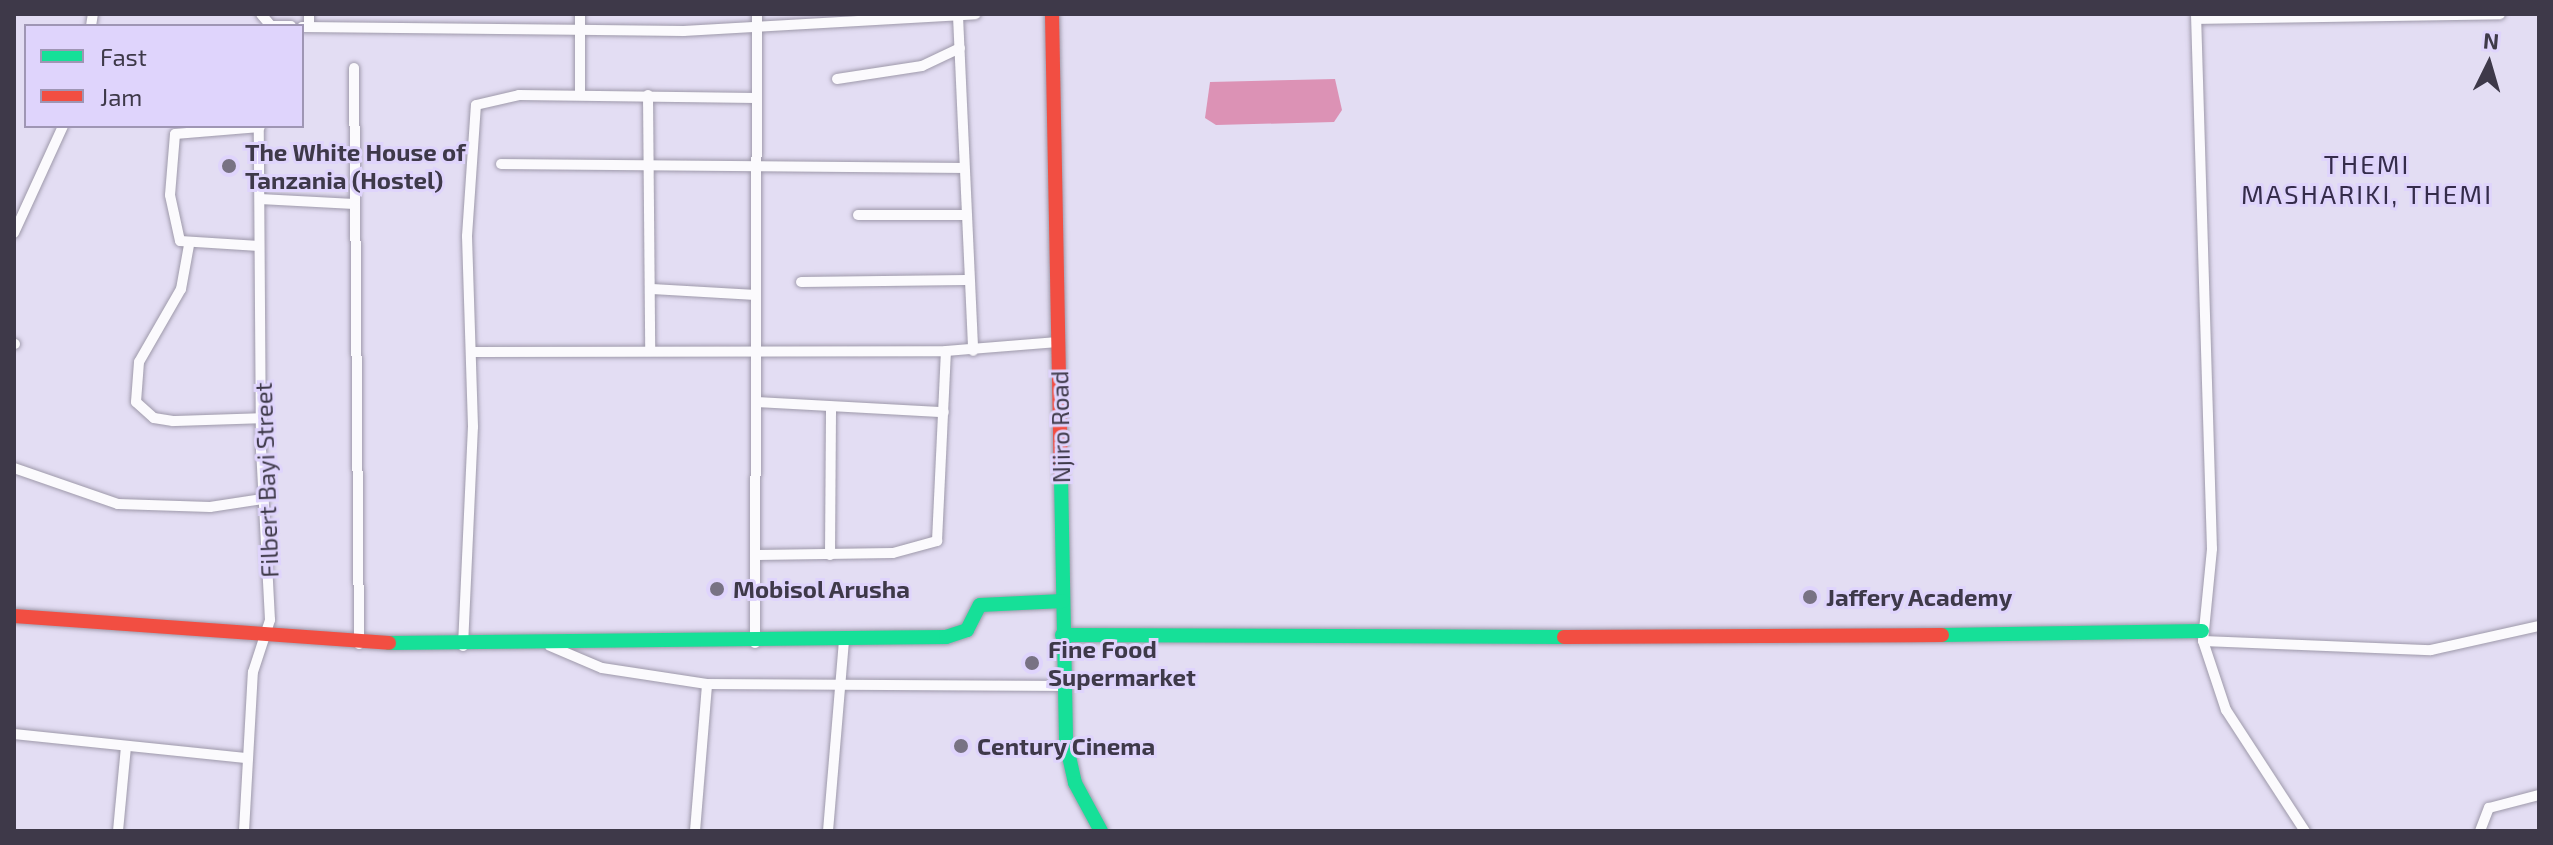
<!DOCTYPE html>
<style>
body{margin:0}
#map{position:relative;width:2553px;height:845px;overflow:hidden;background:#e3ddf3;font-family:"Exo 2",sans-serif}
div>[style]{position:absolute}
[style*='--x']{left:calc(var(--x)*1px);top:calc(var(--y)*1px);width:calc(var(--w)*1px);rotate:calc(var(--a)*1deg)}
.water>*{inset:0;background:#dc92b5}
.roads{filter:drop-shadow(0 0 2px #9e99aa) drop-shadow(0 0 2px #9e99aa)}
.street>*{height:10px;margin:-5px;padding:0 5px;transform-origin:5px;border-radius:5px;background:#fbfafd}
.fast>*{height:14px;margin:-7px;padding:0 7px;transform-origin:7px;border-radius:7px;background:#16e098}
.jam>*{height:14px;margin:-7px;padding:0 7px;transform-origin:7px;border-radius:7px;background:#f24e42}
.dots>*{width:22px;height:22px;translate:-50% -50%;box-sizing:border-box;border:4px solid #dfd4fc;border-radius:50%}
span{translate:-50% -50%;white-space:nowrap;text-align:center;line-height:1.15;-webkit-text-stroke:6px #dfd4fc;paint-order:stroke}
.poi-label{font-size:24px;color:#3e3949;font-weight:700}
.left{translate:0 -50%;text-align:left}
.street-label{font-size:24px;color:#3e3949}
.neighbourhood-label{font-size:26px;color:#352c4b;letter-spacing:2px}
.frame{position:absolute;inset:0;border:16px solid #3e3949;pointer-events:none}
.legend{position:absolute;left:24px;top:24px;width:280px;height:104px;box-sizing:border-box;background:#dfd4fc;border:2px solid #9f96b4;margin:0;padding:10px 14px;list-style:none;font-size:24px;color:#3e3949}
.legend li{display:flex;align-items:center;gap:16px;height:40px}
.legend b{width:40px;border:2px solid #9f96b4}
.north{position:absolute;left:2449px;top:24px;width:80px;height:80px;-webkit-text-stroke:6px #dfd4fc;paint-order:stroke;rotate:5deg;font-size:22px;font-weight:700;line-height:32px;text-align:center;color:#3e3949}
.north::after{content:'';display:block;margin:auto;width:28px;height:36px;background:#3e3949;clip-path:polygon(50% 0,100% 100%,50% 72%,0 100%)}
</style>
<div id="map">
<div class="water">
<i style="clip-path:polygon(1335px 79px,1342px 110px,1334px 122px,1216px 125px,1205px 118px,1210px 82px)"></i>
</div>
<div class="roads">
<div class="street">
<i style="--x:261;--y:14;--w:16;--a:50"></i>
<i style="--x:309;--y:14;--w:13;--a:90"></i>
<i style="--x:2196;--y:14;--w:535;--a:88.29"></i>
<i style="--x:2212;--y:549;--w:92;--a:95.6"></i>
<i style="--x:2203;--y:641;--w:73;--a:71.6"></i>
<i style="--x:2226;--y:710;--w:145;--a:56.9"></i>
<i style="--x:958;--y:16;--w:335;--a:87.4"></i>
<i style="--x:2197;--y:19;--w:303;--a:-0.9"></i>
<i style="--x:91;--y:26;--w:12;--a:-81"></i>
<i style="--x:273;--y:26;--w:18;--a:0"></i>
<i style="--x:302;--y:27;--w:382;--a:0.6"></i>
<i style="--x:684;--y:31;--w:292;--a:-3.3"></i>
<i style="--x:354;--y:68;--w:576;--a:89.5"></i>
<i style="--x:837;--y:79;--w:86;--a:-8.7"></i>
<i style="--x:922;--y:66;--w:42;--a:-25.3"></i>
<i style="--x:580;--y:94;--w:80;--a:-90"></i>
<i style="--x:648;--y:95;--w:254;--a:89.5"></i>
<i style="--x:501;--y:164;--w:461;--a:0.5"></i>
<i style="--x:260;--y:199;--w:94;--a:3"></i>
<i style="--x:858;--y:215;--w:105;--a:0"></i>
<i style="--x:14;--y:233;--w:118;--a:-65.4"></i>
<i style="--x:189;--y:245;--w:45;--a:100.3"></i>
<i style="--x:181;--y:289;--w:84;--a:119.9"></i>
<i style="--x:139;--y:362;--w:40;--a:94.3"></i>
<i style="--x:136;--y:402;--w:24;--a:42"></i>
<i style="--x:154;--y:418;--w:19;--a:9"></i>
<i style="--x:173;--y:421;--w:89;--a:-1.9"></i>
<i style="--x:259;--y:246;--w:79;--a:-176.4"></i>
<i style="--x:180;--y:241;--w:47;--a:-102.3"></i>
<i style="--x:170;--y:195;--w:61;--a:-85.3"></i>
<i style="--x:175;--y:134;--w:85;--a:-4.7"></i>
<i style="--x:801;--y:282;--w:165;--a:-0.7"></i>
<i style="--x:652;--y:289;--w:104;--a:3.3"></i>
<i style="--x:14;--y:344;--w:1;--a:0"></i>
<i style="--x:473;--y:352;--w:473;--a:-0.1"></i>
<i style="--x:946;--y:351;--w:112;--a:-4.6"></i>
<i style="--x:757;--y:402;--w:187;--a:3.1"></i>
<i style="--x:14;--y:468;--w:110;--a:19.1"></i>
<i style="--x:118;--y:504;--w:92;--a:1.9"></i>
<i style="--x:210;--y:507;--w:53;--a:-8.7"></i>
<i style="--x:757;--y:555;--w:136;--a:-0.8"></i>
<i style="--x:893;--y:553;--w:46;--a:-15.3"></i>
<i style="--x:937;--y:541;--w:190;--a:-87.3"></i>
<i style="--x:830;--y:555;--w:148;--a:-89.6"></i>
<i style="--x:2203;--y:641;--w:228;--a:2.3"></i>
<i style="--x:2431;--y:650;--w:111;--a:-12.5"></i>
<i style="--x:755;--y:643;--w:629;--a:-89.82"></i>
<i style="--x:463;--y:646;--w:219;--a:-87.4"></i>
<i style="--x:473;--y:427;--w:191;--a:-91.8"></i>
<i style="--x:467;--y:236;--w:131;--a:-86.1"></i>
<i style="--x:476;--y:105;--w:44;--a:-13.1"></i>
<i style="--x:519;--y:95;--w:237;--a:0.7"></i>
<i style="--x:550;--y:646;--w:56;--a:22.9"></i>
<i style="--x:602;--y:668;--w:106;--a:8.7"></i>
<i style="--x:707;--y:684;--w:359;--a:0.3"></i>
<i style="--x:14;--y:734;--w:235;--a:5.9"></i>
<i style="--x:118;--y:831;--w:84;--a:-84.6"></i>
<i style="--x:244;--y:831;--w:159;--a:-86.8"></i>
<i style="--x:253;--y:672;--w:55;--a:-71.9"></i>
<i style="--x:270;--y:620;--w:169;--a:-93"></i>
<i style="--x:261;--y:451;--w:325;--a:-90.4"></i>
<i style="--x:695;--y:831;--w:147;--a:-85.3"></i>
<i style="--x:828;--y:831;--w:192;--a:-85.2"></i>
<i style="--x:2480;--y:831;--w:25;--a:-69"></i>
<i style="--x:2489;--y:808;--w:52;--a:-14.6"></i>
</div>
<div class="fast">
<i style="--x:1061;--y:477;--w:266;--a:88.9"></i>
<i style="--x:1066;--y:743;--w:41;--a:77.3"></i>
<i style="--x:1075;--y:783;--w:55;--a:61.6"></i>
<i style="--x:1062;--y:635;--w:502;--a:0.23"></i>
<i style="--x:1942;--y:635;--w:260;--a:-0.9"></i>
<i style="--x:389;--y:643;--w:557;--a:-0.62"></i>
<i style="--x:946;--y:637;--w:22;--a:-18"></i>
<i style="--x:967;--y:630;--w:28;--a:-63"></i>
<i style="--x:980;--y:605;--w:83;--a:-2.8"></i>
</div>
<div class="jam">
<i style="--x:1052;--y:14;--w:463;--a:88.9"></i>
<i style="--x:14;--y:616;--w:376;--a:4.1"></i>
<i style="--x:1564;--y:637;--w:378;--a:-0.3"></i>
</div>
</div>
<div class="dots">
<i style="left:229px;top:166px;background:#787284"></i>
<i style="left:717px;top:589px;background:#787284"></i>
<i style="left:1810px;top:597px;background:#787284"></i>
<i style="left:1032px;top:663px;background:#787284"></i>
<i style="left:961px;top:746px;background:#787284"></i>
</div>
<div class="poi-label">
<span class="left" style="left:245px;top:166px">The White House of<br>Tanzania (Hostel)</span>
<span class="left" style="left:733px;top:589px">Mobisol Arusha</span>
<span class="left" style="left:1826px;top:597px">Jaffery Academy</span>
<span class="left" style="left:1048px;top:663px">Fine Food<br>Supermarket</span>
<span class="left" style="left:977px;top:746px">Century Cinema</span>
</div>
<div class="street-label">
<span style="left:1060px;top:427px;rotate:-91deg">Njiro Road</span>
<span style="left:266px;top:480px;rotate:-92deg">Filbert Bayi Street</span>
</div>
<div class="neighbourhood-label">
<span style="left:2367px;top:179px">THEMI<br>MASHARIKI, THEMI</span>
</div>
<div class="frame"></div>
<ul class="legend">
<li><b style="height:10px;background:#16e098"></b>Fast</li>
<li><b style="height:10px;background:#f24e42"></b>Jam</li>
</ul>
<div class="north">N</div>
</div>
